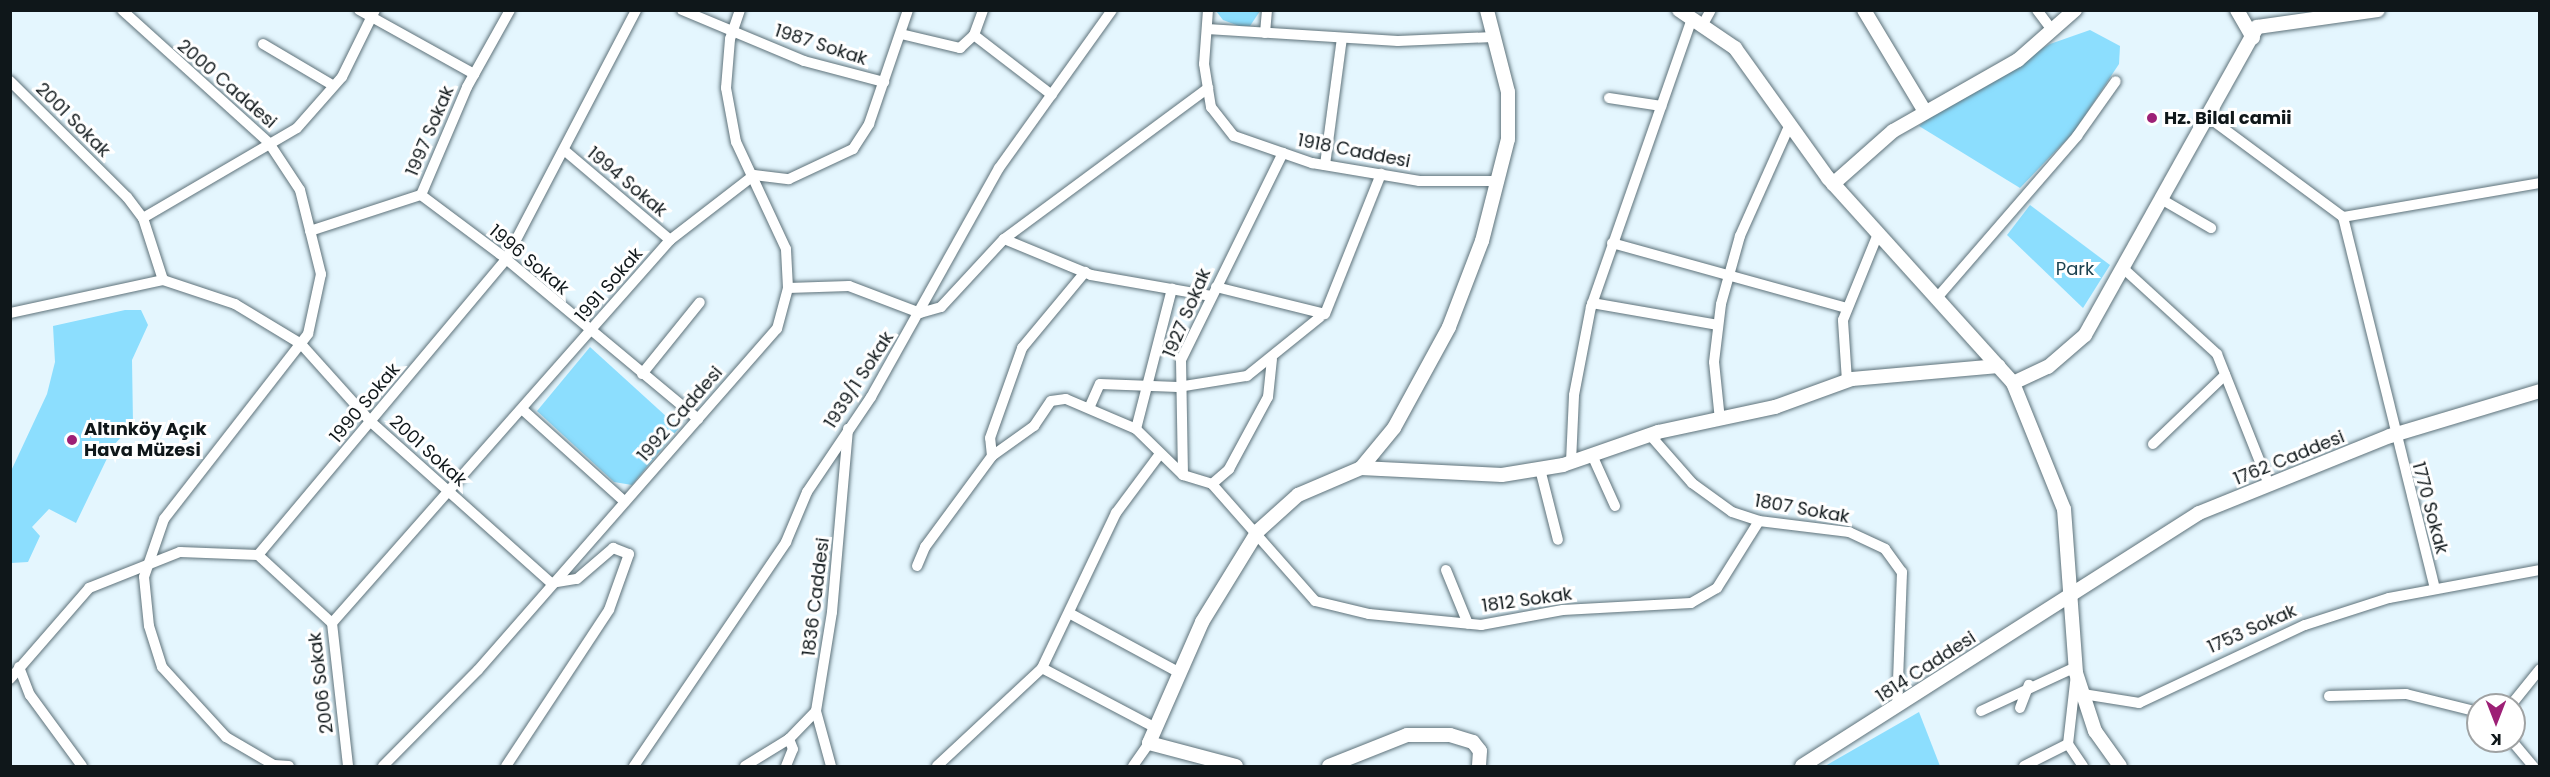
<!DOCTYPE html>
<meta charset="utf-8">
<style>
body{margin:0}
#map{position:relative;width:2550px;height:777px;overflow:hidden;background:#e4f6fe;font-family:Poppins,sans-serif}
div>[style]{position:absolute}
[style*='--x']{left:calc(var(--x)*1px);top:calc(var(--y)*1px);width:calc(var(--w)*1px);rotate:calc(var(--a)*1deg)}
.green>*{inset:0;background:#8cdefe}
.roads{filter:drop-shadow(0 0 2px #5e727a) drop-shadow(0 0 2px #5e727a)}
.minor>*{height:10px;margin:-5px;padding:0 5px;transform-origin:5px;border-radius:5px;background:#fff}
.tertiary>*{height:14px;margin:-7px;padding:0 7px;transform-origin:7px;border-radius:7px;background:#fff}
.dots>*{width:16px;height:16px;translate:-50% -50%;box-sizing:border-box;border:3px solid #fff;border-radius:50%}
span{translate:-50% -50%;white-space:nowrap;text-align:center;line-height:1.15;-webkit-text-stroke:6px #fff;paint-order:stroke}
.street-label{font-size:18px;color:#0f171a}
.poi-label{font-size:18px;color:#0f171a;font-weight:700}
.left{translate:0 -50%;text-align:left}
.park-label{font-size:18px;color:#1b4250}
.frame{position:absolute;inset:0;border:12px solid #0f171a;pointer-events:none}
.north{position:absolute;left:2466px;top:693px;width:60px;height:60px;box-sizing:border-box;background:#fff;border:2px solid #9fa2a3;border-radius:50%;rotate:180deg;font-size:16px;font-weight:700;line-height:24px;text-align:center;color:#0f171a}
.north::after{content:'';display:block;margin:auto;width:21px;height:27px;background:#9d2076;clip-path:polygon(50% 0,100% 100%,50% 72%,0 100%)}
</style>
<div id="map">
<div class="green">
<i style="clip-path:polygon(1216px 11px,1260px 11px,1250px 26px,1239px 26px,1223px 20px)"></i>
<i style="clip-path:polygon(2090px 30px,2120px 46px,2119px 64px,2074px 132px,2020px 188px,1919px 126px,1944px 105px,2050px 44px)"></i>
<i style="clip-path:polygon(2030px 205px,2110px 265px,2083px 308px,2007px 235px)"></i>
<i style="clip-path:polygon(125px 310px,141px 310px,148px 325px,132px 360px,133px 424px,113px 446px,76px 523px,49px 509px,32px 527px,40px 536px,28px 562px,11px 563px,11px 471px,47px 394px,55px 362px,53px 326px)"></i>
<i style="clip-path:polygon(590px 347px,679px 428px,632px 485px,614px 482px,537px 411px)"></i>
<i style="clip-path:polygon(1919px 712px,1940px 766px,1825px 766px)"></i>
</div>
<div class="roads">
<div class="minor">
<i style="--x:122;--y:10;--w:198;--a:42.1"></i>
<i style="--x:269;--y:143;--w:56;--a:56.6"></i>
<i style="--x:300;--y:190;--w:87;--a:76"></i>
<i style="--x:321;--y:274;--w:61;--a:102.2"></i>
<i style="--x:308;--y:334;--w:234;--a:127.9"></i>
<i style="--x:164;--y:519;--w:61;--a:109"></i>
<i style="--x:144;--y:577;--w:49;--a:84.2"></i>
<i style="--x:149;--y:626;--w:43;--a:72.4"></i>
<i style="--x:162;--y:667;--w:95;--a:47.6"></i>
<i style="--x:226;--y:737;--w:56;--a:30.3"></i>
<i style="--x:274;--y:765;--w:15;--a:4"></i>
<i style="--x:359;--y:10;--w:132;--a:29.1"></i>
<i style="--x:682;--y:10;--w:132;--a:22.7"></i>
<i style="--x:804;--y:61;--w:83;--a:14.7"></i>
<i style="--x:1208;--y:10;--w:54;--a:94.2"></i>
<i style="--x:1204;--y:64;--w:44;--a:80.8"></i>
<i style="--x:1211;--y:107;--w:37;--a:52"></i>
<i style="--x:1234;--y:136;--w:83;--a:19.1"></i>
<i style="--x:1312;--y:163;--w:109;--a:9.5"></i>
<i style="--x:1419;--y:181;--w:79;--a:0"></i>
<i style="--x:2037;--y:10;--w:25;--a:53"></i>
<i style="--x:1702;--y:26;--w:18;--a:-61"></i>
<i style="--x:1207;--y:29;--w:191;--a:3.6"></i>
<i style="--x:1398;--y:41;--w:95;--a:-2.4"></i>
<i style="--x:1265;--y:33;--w:23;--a:-85"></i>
<i style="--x:901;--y:34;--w:61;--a:13.3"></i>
<i style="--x:960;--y:48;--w:19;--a:-43"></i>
<i style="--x:974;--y:35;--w:27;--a:-70"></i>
<i style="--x:974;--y:35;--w:98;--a:37.6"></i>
<i style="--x:263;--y:44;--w:82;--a:30.6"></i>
<i style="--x:10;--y:81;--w:165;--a:44.8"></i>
<i style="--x:127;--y:197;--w:26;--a:53"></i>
<i style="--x:143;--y:218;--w:65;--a:72.1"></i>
<i style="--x:163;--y:280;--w:76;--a:18.4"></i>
<i style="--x:235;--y:304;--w:77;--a:31.2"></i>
<i style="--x:301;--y:344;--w:105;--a:48.1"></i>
<i style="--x:371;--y:422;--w:241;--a:41.8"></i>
<i style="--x:551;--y:583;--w:26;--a:-9"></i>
<i style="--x:577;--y:579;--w:48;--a:-40.7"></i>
<i style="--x:613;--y:548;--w:17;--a:21"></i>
<i style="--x:629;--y:554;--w:59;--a:109.7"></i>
<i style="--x:609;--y:610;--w:187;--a:123.4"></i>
<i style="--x:1609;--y:98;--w:53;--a:8.7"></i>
<i style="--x:2208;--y:117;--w:168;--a:36.5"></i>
<i style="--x:2343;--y:217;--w:383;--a:76.1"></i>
<i style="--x:564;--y:150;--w:139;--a:40.3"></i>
<i style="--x:1325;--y:165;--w:128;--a:-82.4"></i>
<i style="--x:421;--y:195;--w:99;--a:36.8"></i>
<i style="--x:500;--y:254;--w:258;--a:39.8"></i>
<i style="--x:2161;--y:199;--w:58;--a:30.1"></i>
<i style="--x:2343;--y:217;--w:200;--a:-9.8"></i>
<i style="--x:143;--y:218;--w:178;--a:-30.3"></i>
<i style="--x:297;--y:128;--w:68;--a:-48.6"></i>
<i style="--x:342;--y:77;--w:75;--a:-63.8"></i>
<i style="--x:310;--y:231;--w:117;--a:-18"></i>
<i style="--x:421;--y:195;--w:117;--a:-66.9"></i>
<i style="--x:467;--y:87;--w:88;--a:-60.8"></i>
<i style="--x:1004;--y:239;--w:94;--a:22.5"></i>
<i style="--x:1091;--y:275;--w:122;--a:9.9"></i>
<i style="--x:1612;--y:243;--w:243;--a:15.5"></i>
<i style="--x:2124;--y:269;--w:126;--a:42.4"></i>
<i style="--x:2217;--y:354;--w:141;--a:68.3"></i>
<i style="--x:1216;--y:287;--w:112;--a:13.9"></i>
<i style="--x:1325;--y:314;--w:151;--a:-68.2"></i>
<i style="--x:788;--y:288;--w:61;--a:-1.9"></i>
<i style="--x:849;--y:286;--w:76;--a:20.8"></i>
<i style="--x:920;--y:313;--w:22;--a:-16"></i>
<i style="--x:941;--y:307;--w:93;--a:-47.2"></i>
<i style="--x:1004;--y:239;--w:254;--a:-36.5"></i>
<i style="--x:1936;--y:299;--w:216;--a:-49.1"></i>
<i style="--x:2077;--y:136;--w:67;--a:-54.7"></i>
<i style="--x:1592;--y:303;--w:128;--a:9.9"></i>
<i style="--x:10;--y:313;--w:157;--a:-12.2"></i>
<i style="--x:642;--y:374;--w:92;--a:-51.1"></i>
<i style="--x:1847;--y:381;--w:61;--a:-93.8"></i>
<i style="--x:1843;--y:320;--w:93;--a:-67.9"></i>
<i style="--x:1090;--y:406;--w:24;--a:-66"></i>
<i style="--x:1100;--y:384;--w:78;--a:2.2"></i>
<i style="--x:1178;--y:387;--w:70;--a:-9.1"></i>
<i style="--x:1247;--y:376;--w:94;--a:-38.9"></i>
<i style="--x:523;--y:410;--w:137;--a:42"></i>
<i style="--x:1720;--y:420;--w:58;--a:-95.9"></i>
<i style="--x:1714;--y:362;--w:58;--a:-83.1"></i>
<i style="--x:1721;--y:304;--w:71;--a:-74.4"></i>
<i style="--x:1740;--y:236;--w:123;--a:-65.9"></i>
<i style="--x:1136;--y:429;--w:145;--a:-75.6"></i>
<i style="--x:1650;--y:435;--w:64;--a:48.8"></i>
<i style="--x:1692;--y:483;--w:49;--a:35.9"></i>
<i style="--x:1732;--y:512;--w:28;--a:18"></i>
<i style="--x:1759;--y:521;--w:91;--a:7"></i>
<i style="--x:1849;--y:532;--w:40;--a:25"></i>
<i style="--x:1885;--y:549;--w:29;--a:54"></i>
<i style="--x:1902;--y:572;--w:135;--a:92.1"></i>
<i style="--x:2153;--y:444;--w:100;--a:-43.8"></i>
<i style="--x:1592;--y:455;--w:56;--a:65.7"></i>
<i style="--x:992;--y:456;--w:18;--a:-96"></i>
<i style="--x:990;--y:438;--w:96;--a:-70.4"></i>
<i style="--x:1022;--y:348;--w:99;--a:-50.3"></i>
<i style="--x:1571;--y:462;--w:67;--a:-87.4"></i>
<i style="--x:1574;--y:395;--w:90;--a:-79.1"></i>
<i style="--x:1591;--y:307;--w:305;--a:-70.7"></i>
<i style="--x:1540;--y:469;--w:73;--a:75.8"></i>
<i style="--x:1183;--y:475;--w:115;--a:-91"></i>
<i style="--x:1181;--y:360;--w:231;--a:-63.8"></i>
<i style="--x:1212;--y:484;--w:23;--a:-41"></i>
<i style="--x:1229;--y:469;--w:82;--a:-61.6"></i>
<i style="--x:1268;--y:397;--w:38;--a:-84"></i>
<i style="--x:258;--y:555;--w:386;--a:-50"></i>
<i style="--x:506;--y:259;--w:281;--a:-62.4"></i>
<i style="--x:258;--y:555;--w:100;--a:42.6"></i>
<i style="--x:332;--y:623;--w:144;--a:83.6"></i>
<i style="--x:917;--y:566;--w:21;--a:-67"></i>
<i style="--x:925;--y:547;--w:113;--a:-53.6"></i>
<i style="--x:992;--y:456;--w:52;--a:-35.5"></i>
<i style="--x:1034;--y:426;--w:30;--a:-56"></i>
<i style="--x:1051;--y:401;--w:15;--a:-8"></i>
<i style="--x:1066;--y:399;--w:76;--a:23.2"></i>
<i style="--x:1136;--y:429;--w:66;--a:44.4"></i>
<i style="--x:1183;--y:475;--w:30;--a:17"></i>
<i style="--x:1212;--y:484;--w:156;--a:48.6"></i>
<i style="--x:1315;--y:601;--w:56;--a:13.5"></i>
<i style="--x:1369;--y:614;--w:113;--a:5.6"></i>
<i style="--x:1481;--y:625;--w:83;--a:-10.4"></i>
<i style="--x:1563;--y:610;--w:128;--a:-3.1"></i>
<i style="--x:1691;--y:603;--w:30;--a:-30"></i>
<i style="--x:1717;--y:588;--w:79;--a:-57.9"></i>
<i style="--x:1446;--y:570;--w:58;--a:67.8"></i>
<i style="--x:1069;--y:613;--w:124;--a:28.4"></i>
<i style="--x:332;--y:623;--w:511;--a:-48.57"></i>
<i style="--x:670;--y:240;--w:106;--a:-37.7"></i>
<i style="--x:754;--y:175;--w:35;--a:7"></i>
<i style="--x:789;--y:179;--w:71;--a:-25.1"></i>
<i style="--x:853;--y:149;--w:30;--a:-57"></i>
<i style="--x:869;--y:124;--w:120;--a:-71.1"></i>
<i style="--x:19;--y:667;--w:30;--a:69"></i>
<i style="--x:30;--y:695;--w:88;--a:53.8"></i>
<i style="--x:1042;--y:668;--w:129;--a:27.8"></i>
<i style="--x:2076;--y:674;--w:70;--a:96.5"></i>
<i style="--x:2068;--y:744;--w:27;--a:56"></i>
<i style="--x:10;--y:679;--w:121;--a:-49"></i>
<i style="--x:89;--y:588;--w:98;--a:-21.6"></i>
<i style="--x:180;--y:552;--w:78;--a:2.2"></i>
<i style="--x:2083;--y:694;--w:57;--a:9.1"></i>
<i style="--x:2139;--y:703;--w:183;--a:-25.2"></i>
<i style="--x:2305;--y:625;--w:88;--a:-17.8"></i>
<i style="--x:2389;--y:598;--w:154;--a:-10.5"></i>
<i style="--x:2329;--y:696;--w:77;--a:-1.5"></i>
<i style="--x:2406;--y:694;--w:74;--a:14"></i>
<i style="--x:2511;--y:705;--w:46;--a:-51.1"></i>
<i style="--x:2020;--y:708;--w:25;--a:-69"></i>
<i style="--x:1981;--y:711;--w:105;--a:-24.9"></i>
<i style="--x:2512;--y:741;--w:33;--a:50"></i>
<i style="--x:383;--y:766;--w:135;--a:-45.3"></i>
<i style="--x:478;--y:670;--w:454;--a:-48.8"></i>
<i style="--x:777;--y:329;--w:42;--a:-75"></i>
<i style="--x:788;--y:288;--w:39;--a:-93"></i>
<i style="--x:786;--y:249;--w:118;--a:-115"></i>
<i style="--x:736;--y:142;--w:55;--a:-100.5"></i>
<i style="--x:726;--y:88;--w:49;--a:-85.3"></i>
<i style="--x:730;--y:39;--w:31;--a:-71"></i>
<i style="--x:634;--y:766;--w:271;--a:-55.8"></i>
<i style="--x:786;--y:542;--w:54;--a:-67.2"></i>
<i style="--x:807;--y:492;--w:115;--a:-56"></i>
<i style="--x:871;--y:397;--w:262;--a:-60.8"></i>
<i style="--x:999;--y:168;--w:194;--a:-54.4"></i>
<i style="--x:745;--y:766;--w:52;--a:-31.5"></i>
<i style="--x:786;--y:766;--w:18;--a:-68"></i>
<i style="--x:793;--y:749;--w:11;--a:-112"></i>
<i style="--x:789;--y:739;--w:39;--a:-46"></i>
<i style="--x:831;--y:766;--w:57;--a:-105.3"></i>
<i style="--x:816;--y:711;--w:100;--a:-80.8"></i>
<i style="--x:832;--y:612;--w:184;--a:-85"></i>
<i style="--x:937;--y:766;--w:144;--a:-43"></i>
<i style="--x:1042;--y:668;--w:172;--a:-64.5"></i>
<i style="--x:1116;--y:513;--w:72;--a:-53.4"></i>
<i style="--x:1133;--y:766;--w:28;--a:-55"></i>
<i style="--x:2024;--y:766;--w:49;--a:-26.6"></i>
</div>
<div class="tertiary">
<i style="--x:1679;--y:10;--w:68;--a:34.2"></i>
<i style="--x:1735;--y:48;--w:160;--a:54.4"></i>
<i style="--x:1828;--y:178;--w:276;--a:47.9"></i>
<i style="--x:2013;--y:383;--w:136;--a:68"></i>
<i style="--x:2064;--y:509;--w:164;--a:85.8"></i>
<i style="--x:2076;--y:673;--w:61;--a:71.9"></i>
<i style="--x:2095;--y:731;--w:43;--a:54.5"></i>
<i style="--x:1864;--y:10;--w:117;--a:59"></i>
<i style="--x:2237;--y:10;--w:32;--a:60"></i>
<i style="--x:1833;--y:184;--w:80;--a:-41.5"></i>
<i style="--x:1893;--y:131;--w:144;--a:-29.6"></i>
<i style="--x:2018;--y:60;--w:76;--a:-41.3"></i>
<i style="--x:2013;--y:383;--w:38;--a:-25"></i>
<i style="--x:2048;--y:367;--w:49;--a:-40.9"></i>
<i style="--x:2085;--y:335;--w:353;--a:-60.8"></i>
<i style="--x:2257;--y:27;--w:122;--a:-8"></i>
<i style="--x:1361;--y:468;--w:141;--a:2.8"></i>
<i style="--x:1502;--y:475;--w:62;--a:-9.3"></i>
<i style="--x:1563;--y:465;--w:101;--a:-19.2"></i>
<i style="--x:1658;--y:432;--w:120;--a:-12.1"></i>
<i style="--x:1775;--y:407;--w:82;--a:-20"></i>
<i style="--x:1852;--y:379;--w:147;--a:-5.1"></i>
<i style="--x:1236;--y:766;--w:90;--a:-165.2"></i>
<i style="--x:1149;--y:743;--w:132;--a:-66.3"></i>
<i style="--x:1202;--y:622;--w:107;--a:-58.4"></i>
<i style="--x:1258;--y:531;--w:54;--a:-42"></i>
<i style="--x:1298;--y:495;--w:69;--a:-23.2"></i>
<i style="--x:1361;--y:468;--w:52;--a:-50.5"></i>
<i style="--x:1394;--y:428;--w:115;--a:-61.4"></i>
<i style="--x:1449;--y:327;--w:92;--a:-69"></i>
<i style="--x:1482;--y:241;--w:105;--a:-75.7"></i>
<i style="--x:1508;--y:139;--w:47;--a:-90"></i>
<i style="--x:1508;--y:92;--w:85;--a:-104.4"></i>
<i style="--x:1329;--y:766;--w:84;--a:-21.7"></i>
<i style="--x:1407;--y:735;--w:43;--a:0"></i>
<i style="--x:1450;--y:735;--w:24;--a:17"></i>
<i style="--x:1473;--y:742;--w:11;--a:52"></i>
<i style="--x:1480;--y:751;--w:15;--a:94"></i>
<i style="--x:1802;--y:766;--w:471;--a:-32.5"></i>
<i style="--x:2199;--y:513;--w:206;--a:-22"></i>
<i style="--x:2390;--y:436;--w:157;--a:-16.7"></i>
</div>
</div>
<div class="dots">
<i style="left:2152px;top:118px;background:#9d2076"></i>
<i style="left:72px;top:440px;background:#9d2076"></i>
</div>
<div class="street-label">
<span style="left:821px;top:45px;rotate:18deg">1987 Sokak</span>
<span style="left:227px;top:84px;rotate:41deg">2000 Caddesi</span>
<span style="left:73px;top:120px;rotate:45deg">2001 Sokak</span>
<span style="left:430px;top:131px;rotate:-67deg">1997 Sokak</span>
<span style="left:1354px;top:151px;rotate:11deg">1918 Caddesi</span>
<span style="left:627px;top:182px;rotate:40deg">1994 Sokak</span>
<span style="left:529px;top:260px;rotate:40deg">1996 Sokak</span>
<span style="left:609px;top:285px;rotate:-49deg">1991 Sokak</span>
<span style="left:1187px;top:313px;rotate:-67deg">1927 Sokak</span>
<span style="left:859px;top:380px;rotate:-57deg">1939/1 Sokak</span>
<span style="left:365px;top:403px;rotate:-50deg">1990 Sokak</span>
<span style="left:680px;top:414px;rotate:-49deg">1992 Caddesi</span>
<span style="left:428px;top:451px;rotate:42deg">2001 Sokak</span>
<span style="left:2289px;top:458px;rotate:-22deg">1762 Caddesi</span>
<span style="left:2430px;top:508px;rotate:75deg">1770 Sokak</span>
<span style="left:1802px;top:509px;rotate:10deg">1807 Sokak</span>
<span style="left:816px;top:597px;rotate:-83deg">1836 Caddesi</span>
<span style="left:1527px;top:600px;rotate:-8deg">1812 Sokak</span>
<span style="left:2252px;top:629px;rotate:-24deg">1753 Sokak</span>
<span style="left:1926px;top:667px;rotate:-33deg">1814 Caddesi</span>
<span style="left:321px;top:683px;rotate:-97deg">2006 Sokak</span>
</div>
<div class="poi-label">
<span class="left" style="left:2164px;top:118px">Hz. Bilal camii</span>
<span class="left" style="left:84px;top:440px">Altınköy Açık<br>Hava Müzesi</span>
</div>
<div class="park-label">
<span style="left:2075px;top:269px">Park</span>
</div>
<div class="frame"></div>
<div class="north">K</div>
</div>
